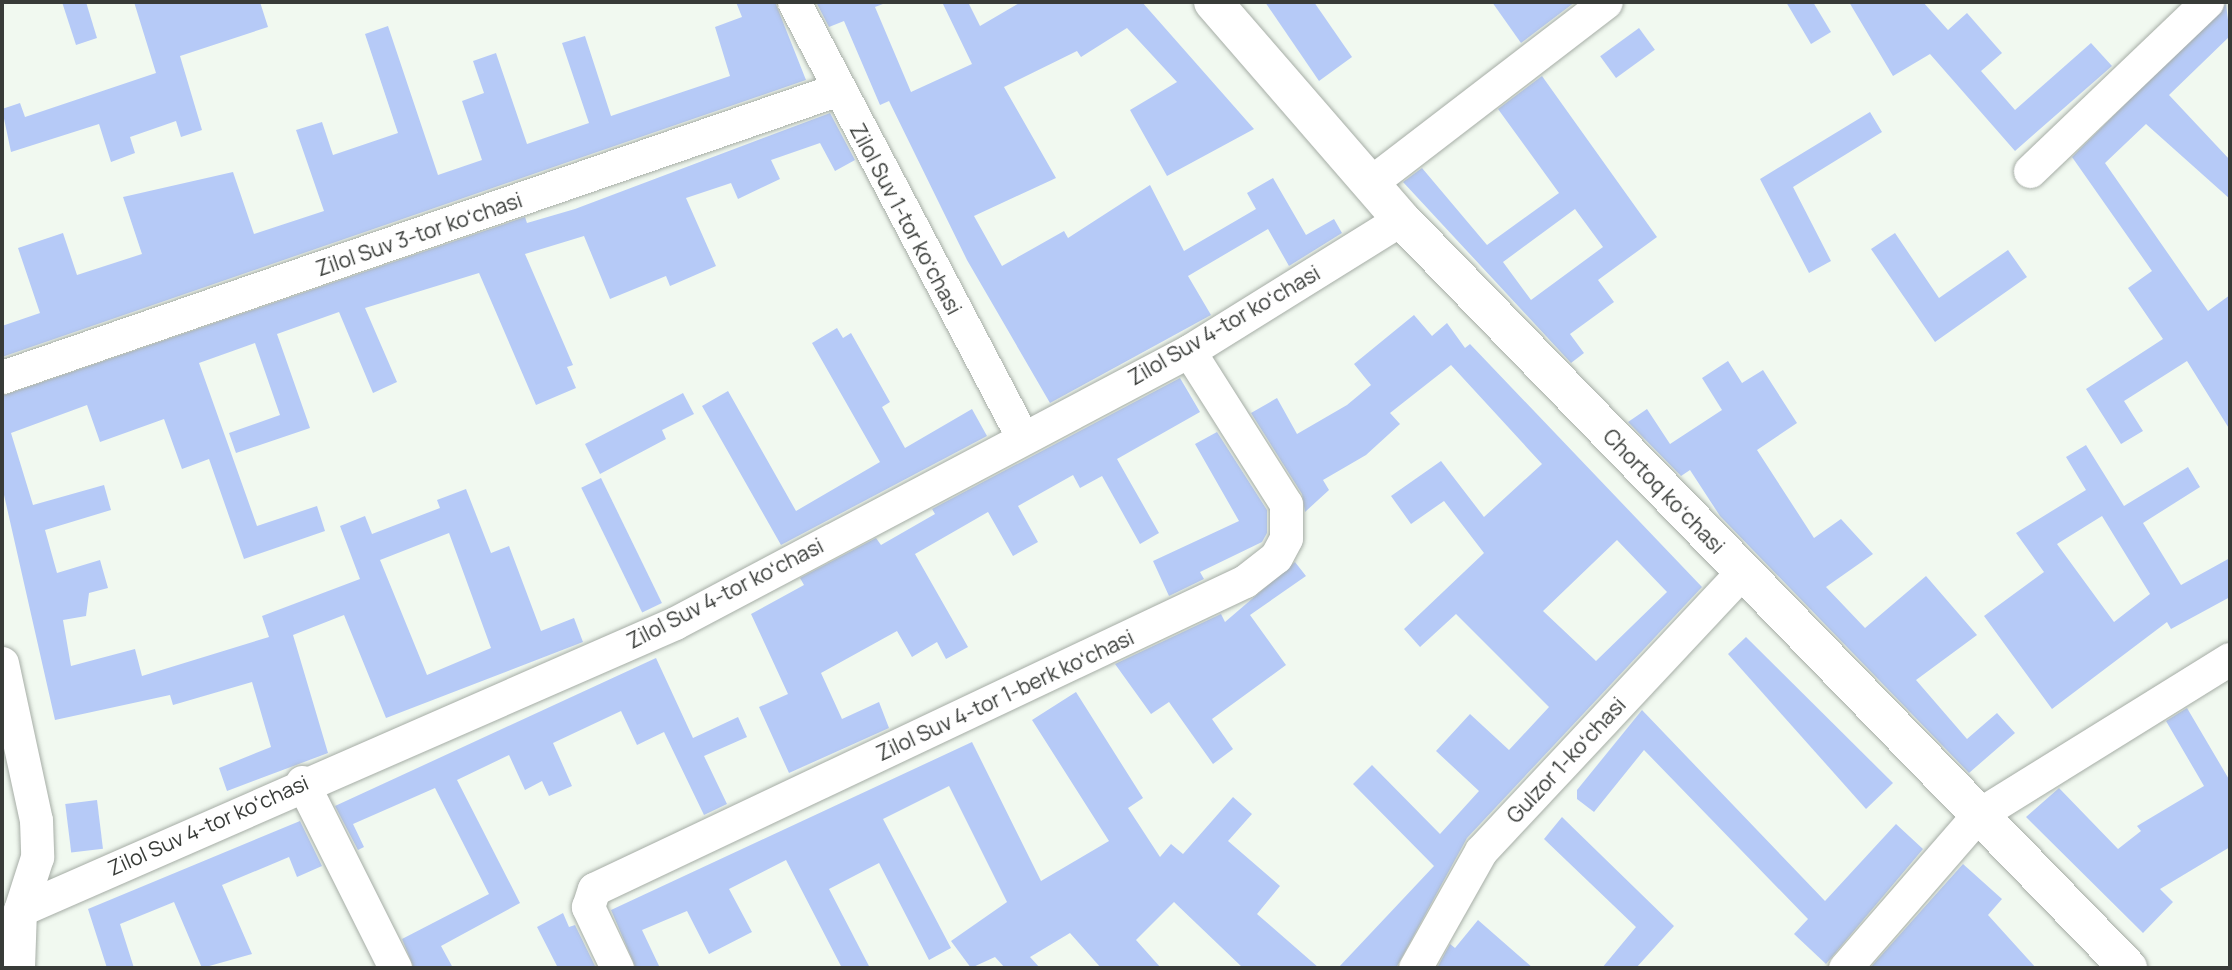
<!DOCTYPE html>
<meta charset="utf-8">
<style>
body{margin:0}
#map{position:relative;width:2232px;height:970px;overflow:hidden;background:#f1f9f0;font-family:Manrope,sans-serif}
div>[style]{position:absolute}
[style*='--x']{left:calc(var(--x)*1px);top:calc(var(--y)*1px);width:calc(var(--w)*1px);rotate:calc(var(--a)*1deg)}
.building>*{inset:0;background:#b6caf7;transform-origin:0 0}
.roads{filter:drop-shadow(0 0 2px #a6ada6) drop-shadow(0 0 2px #a6ada6)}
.minor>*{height:33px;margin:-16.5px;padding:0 16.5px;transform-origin:16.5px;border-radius:16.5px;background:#fff}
.secondary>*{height:38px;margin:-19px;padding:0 19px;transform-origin:19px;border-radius:19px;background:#fff}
span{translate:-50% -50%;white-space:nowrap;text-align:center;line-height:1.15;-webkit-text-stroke:5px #fff;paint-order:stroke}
.street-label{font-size:21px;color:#383b38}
.frame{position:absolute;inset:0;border:4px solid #383b38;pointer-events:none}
</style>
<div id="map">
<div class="building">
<i style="clip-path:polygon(62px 2px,86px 2px,97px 38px,76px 45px)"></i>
<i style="clip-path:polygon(134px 2px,260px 2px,268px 27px,180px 56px,202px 130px,181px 137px,176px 121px,130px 137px,135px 153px,111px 162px,99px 124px,11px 152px,2px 109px,20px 103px,25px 117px,156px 73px)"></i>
<i style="clip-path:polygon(736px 2px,775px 2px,806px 80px,2px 357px,2px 326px,40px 313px,18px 248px,63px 233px,77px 275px,142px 254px,123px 197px,233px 172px,254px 234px,324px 211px,296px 130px,322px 122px,333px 155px,398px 133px,365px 34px,388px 26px,438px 175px,482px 160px,462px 101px,484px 93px,473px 61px,496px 53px,527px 144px,589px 123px,562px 43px,585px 36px,611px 116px,730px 76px,715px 27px,742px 17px)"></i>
<i style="clip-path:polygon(816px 2px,888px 2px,875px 7px,911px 92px,972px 64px,942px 2px,968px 2px,980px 26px,1021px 2px,1142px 2px,1254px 129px,1167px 176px,1130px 110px,1177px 82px,1127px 28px,1081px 57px,1077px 51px,1004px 87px,1056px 178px,974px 216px,1002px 266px,1064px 231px,1068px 238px,1150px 185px,1184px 251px,1256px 209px,1247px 193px,1273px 178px,1306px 235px,1334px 219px,1342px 233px,1289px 266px,1268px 229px,1188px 276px,1211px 315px,1050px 403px,967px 260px,889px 101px,880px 105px,844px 21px,829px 27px)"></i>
<i style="clip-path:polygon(1265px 2px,1314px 2px,1352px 57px,1319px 81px)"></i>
<i style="clip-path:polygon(1492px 2px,1575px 2px,1521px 43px)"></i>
<i style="clip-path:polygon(1786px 2px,1813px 2px,1831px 32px,1811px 44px)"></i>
<i style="clip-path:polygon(1849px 2px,1923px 2px,1948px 30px,1967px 13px,2002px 53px,1981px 71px,2015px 110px,2091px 43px,2112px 66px,2015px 151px,1930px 54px,1893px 76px)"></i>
<i style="clip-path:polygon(2226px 4px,2230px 36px,2169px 95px,2230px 160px,2230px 199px,2146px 124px,2105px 163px,2208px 311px,2230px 295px,2230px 430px,2187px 361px,2124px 401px,2143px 431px,2121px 444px,2086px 389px,2163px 339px,2128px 288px,2152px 271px,2072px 157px)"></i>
<i style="left:1639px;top:28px;width:27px;height:48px;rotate:54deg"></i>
<i style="clip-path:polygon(evenodd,1542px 76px,1657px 237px,1598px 280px,1614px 302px,1570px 334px,1584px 353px,1571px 363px,1403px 182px,1422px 168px,1487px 245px,1559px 193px,1498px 109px,1542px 76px,1575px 209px,1603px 247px,1531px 300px,1503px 262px,1575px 209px)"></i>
<i style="clip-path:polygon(1870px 112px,1882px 132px,1793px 187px,1831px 261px,1809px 273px,1760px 179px)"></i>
<i style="clip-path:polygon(evenodd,830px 113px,855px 160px,835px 171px,820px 143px,771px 160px,780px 179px,738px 199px,731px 183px,686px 198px,716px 266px,670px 286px,666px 276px,610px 299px,584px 236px,525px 254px,573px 365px,567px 367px,576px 388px,536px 405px,479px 273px,365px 308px,397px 382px,373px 393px,339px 312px,277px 334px,310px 428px,236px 453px,229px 433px,280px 415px,255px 343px,199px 363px,257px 526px,317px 506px,325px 531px,244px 559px,209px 459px,182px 469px,164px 419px,100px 442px,87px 405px,11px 433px,33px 505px,104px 485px,111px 510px,45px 530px,57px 573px,100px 560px,108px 588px,89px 593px,86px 616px,63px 620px,71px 666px,135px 649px,142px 676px,269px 637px,262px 616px,360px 579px,340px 526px,365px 516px,372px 534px,440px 508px,437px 500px,466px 489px,491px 553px,509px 546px,541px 631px,574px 618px,583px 642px,386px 718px,344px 615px,293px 635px,328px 753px,227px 791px,219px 768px,271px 747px,252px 682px,173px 705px,170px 695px,55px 720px,2px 486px,2px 396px,525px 217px,527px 223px,575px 209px,830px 113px,449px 533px,491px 648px,427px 675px,380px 560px,449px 533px)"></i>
<i style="clip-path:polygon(1895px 233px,1939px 298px,2008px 250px,2027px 277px,1935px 342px,1871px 249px)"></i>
<i style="clip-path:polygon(evenodd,1414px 315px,1432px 336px,1447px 323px,1465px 348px,1470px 344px,1702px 587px,1467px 838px,1396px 968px,1338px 968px,1434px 866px,1353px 784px,1372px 765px,1440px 834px,1479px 791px,1436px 751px,1470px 714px,1509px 750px,1549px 707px,1456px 614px,1420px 647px,1404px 629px,1484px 553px,1444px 501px,1411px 524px,1391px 496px,1441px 461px,1484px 517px,1542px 464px,1451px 365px,1390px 413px,1400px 424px,1366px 455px,1323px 480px,1329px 490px,1305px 512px,1302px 494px,1251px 413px,1277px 398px,1297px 434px,1347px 405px,1371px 385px,1354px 364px,1414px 315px,1617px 540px,1667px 592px,1596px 661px,1543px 611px,1617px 540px)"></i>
<i style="clip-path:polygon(837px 328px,843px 338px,851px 333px,890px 402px,882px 407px,905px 448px,972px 409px,987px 436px,781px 545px,702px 406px,728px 391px,796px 511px,880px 462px,812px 343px)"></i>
<i style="clip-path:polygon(1728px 361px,1742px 383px,1763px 370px,1797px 423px,1757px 450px,1814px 538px,1841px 519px,1873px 554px,1826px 587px,1865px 628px,1926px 576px,1977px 635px,1916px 680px,1967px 739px,1997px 713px,2015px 733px,1969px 773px,1720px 516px,1690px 470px,1681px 476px,1628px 422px,1647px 409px,1670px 444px,1722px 410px,1702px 378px)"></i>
<i style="clip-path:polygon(1180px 378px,1200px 412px,1117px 459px,1159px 533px,1140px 544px,1102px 476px,1080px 488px,1073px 475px,1018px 506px,1038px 542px,1013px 556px,988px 512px,915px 554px,968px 647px,946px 659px,937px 642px,912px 657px,897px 631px,821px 673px,842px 719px,879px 702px,889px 728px,789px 773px,759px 707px,788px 694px,751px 614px,804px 585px,800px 578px,876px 538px,881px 545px,935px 514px,932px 509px)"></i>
<i style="clip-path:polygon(683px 393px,694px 414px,662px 430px,666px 439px,600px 474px,585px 444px)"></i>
<i style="clip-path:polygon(1217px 432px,1267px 510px,1267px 533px,1262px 542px,1200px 572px,1204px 579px,1169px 596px,1153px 561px,1239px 521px,1195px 444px)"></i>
<i style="clip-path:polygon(evenodd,2086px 445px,2124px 506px,2188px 467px,2200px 487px,2143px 523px,2181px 585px,2230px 558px,2230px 597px,2171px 629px,2167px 622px,2052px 709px,1984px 616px,2044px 572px,2016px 533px,2086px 490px,2066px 457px,2086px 445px,2102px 516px,2150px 594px,2114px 622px,2057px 544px,2102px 516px)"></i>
<i style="left:601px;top:478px;width:139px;height:22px;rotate:64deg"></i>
<i style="clip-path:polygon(1295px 562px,1306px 576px,1250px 615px,1286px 665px,1212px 719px,1233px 749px,1213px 764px,1169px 702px,1151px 714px,1115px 664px,1221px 614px,1225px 622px)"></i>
<i style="clip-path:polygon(1746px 637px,1893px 783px,1866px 809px,1728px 654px)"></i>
<i style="clip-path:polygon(656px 658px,693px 738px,738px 717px,747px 737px,704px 756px,727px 804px,704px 815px,664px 732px,637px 745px,621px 711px,553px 743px,572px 786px,549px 796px,542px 781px,525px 790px,509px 755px,457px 780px,520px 903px,441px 946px,453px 968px,414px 968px,402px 939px,489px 894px,435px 788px,353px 824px,364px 847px,358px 850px,335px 806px)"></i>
<i style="clip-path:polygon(1076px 692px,1143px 798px,1128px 808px,1160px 857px,1171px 844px,1183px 854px,1233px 797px,1252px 814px,1228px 841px,1280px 886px,1257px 914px,1319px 968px,1243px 968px,1174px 902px,1136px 940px,1161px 968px,1101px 968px,1070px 933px,1030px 957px,1040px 968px,1005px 968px,995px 957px,971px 968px,951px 941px,1007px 902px,949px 786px,883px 819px,951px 948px,929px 960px,879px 863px,829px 889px,870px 968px,842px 968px,786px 860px,729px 889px,752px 932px,709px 954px,687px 911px,642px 930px,660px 968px,636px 968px,611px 910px,972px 742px,1041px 881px,1109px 841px,1032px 720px)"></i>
<i style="clip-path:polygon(2187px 708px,2230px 781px,2230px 847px,2160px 889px,2173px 902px,2143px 933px,2026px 817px,2059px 788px,2118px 849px,2141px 831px,2137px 826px,2204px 786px,2166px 721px)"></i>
<i style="clip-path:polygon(1642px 710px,1825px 901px,1896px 824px,1923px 849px,1826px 964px,1794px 934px,1808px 919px,1644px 750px,1594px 812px,1577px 799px,1577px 790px)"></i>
<i style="left:97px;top:800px;width:49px;height:32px;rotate:83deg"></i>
<i style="clip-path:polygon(1562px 817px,1674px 926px,1636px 968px,1602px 968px,1636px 927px,1544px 839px)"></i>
<i style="clip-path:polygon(300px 821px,322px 866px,297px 877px,289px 857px,222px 885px,252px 954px,202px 968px,174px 902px,120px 924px,134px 968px,107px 968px,88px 909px)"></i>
<i style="clip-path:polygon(1963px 864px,2002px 899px,1988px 915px,2036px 968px,1870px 968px)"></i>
<i style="clip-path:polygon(563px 913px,569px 927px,575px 925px,596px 968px,558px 968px,537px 927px)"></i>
<i style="clip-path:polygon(1478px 920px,1533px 968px,1437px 968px,1450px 944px,1455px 948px)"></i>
</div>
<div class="roads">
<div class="minor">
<i style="--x:794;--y:2;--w:489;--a:62.3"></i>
<i style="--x:2030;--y:171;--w:245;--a:-43.7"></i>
<i style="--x:1370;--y:183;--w:297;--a:-37.5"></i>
<i style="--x:2;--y:377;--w:882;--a:-18.99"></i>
<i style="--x:2;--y:663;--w:161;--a:77.8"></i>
<i style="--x:36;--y:820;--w:37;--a:88"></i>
<i style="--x:37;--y:857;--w:56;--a:107.8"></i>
<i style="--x:20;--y:910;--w:58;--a:92"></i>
<i style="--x:302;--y:782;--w:208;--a:63.4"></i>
<i style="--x:20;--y:910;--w:715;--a:-23.66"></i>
<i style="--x:675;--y:623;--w:582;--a:-27.89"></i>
<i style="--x:1189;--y:351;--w:250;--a:-31.9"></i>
<i style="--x:617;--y:968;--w:68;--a:-115.4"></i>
<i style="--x:588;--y:907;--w:19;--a:-72"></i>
<i style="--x:594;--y:889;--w:720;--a:-25.32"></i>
<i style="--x:1245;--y:581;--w:39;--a:-38"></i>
<i style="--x:1276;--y:557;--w:21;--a:-62"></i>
<i style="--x:1286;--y:538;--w:34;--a:-90"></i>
<i style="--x:1286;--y:504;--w:181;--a:-122.4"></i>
<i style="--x:1415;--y:968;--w:134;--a:-60.6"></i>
<i style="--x:1481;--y:851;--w:383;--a:-46.9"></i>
<i style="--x:1845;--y:968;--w:203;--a:-49"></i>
<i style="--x:1978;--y:815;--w:296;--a:-31.8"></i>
</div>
<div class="secondary">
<i style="--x:1213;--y:2;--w:287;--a:49.1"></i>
<i style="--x:1401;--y:219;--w:1044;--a:45.85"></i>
</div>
</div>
<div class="street-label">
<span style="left:906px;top:219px;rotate:62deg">Zilol Suv 1-tor koʻchasi</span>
<span style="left:419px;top:234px;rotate:-19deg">Zilol Suv 3-tor koʻchasi</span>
<span style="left:1224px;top:325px;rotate:-30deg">Zilol Suv 4-tor koʻchasi</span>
<span style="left:1664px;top:491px;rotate:46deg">Chortoq koʻchasi</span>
<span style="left:725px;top:593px;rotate:-27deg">Zilol Suv 4-tor koʻchasi</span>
<span style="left:1005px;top:695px;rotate:-25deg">Zilol Suv 4-tor 1-berk koʻchasi</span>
<span style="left:1566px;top:760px;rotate:-47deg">Gulzor 1-koʻchasi</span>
<span style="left:208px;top:825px;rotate:-24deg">Zilol Suv 4-tor koʻchasi</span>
</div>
<div class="frame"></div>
</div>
